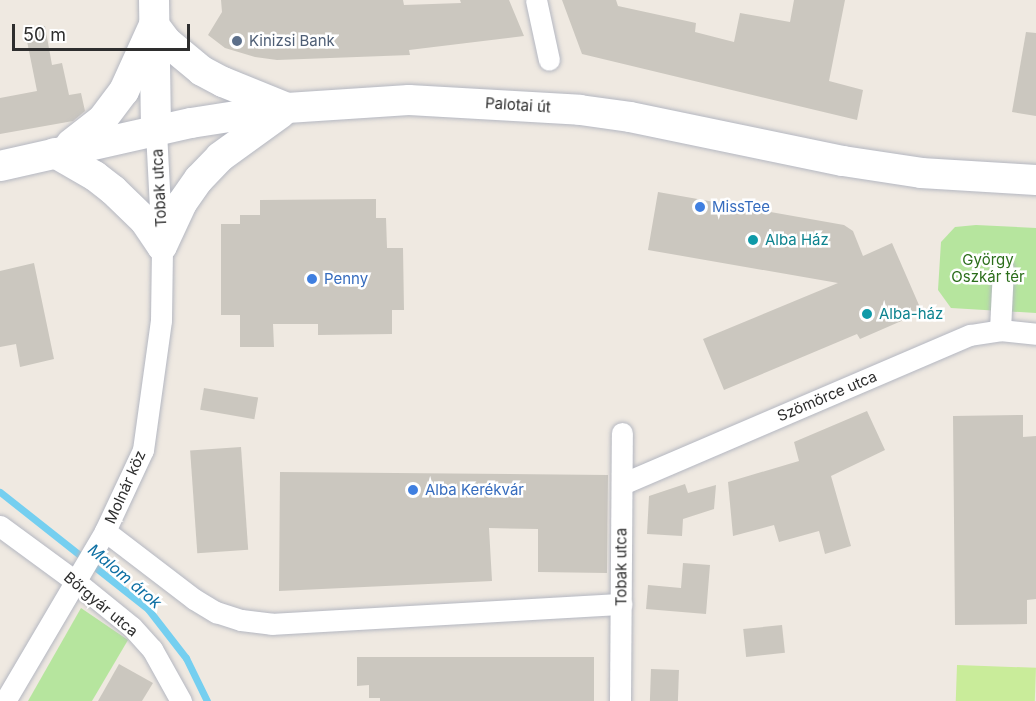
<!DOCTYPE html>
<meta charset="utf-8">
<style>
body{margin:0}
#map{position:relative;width:1036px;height:701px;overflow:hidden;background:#efe9e1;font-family:Inter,sans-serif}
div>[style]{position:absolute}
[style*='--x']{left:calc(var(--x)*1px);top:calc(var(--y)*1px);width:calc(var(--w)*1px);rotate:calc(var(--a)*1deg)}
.green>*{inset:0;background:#b6e59e}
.pitch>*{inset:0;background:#c9ec9a;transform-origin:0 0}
.stream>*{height:7px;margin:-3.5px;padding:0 3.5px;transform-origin:3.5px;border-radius:3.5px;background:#75cff0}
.building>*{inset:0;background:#cbc7bf;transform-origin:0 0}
.roads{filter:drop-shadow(0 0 2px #b4b7c1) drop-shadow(0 0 2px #b4b7c1)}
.minor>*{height:21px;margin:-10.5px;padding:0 10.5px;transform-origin:10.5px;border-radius:10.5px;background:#fff}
.secondary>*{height:30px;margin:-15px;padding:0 15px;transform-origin:15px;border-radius:15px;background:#fff}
.dots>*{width:16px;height:16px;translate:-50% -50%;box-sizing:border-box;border:3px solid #fff;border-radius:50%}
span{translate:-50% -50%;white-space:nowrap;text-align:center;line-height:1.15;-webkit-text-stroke:5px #fff;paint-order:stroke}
.service-label{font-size:15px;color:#4e5e75}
.left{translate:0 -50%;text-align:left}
.street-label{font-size:15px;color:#2e2e2e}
.shop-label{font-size:15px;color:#366cbe}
.culture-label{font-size:15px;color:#0d838f}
.park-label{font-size:15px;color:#2c6e1b}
.water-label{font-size:16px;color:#0d6fa3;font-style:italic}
.scale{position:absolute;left:12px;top:24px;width:178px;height:27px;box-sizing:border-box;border:3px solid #2e2e2e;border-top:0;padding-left:8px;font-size:18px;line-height:21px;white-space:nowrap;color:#2e2e2e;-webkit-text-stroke:4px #fff;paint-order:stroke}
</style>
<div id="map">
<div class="green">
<i style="clip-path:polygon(976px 225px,1036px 228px,1036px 313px,951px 308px,938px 290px,941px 242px,955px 227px)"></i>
<i style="clip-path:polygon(81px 608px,128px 640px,92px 701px,28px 701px)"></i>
</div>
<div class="pitch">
<i style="left:957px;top:665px;width:79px;height:36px;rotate:2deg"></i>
</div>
<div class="stream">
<i style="--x:0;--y:492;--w:189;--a:38.3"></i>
<i style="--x:148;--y:609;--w:62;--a:52.2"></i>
<i style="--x:186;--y:658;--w:48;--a:64"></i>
</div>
<div class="building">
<i style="clip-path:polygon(221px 0,403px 0,404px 5px,461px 3px,460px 0,509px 0,524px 36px,409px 50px,410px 55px,277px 60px,255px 57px,225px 48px,208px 35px,222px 12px)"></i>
<i style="clip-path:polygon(562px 0,616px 0,618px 6px,696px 23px,695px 32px,734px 42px,740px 13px,790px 22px,794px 0,845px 0,829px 81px,863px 90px,857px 120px,582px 54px)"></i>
<i style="clip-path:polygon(45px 26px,52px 65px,62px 63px,69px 95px,81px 93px,85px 111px,73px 121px,0 134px,0 98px,37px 91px,25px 31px)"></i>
<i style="clip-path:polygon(1026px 32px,1036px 33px,1036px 116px,1012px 112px)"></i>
<i style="clip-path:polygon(658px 192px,844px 225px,853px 231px,863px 256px,892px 243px,922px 312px,860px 339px,857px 334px,724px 390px,703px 339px,838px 283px,648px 250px)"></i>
<i style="clip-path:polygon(376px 199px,376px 218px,386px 218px,387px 248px,403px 248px,404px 310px,392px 310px,392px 334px,318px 335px,318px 324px,273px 324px,274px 347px,240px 347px,240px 315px,221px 315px,221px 224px,240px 224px,240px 215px,260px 215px,260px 200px)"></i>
<i style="clip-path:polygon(34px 263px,54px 359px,20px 367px,16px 344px,0 347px,0 271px)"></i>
<i style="left:204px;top:388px;width:55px;height:22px;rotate:10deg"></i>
<i style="clip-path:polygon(867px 411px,885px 450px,831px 476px,851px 546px,825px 554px,819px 531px,779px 542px,774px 525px,733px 536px,728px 482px,799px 461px,794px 442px)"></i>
<i style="clip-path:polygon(1023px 415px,1023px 437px,1036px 436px,1036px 599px,1027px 600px,1027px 624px,955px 625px,953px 416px)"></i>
<i style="left:241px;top:447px;width:103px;height:51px;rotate:86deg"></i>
<i style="clip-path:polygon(280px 472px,608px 475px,607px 573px,538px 572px,538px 529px,489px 528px,492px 581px,279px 591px)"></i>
<i style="clip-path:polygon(685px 484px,688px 493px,716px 485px,714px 509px,683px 519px,682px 536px,647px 534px,649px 496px)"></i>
<i style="clip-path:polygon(683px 563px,710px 565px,706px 614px,646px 609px,648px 585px,681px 588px)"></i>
<i style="left:782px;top:625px;width:28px;height:39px;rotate:84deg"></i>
<i style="clip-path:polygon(357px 657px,594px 657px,594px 701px,380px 701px,380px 698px,369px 698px,369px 685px,357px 686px)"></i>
<i style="clip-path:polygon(119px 664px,153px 683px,142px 701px,98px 701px)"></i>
<i style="left:651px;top:669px;width:28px;height:32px;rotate:2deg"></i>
</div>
<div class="roads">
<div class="minor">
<i style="--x:536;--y:0;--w:61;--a:77.8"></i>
<i style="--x:1000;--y:330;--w:61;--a:-87.2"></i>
<i style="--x:622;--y:484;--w:379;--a:-23.2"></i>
<i style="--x:970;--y:335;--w:30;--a:-9"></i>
<i style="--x:1000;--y:330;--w:36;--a:6"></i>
<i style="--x:0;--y:526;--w:93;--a:36.3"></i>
<i style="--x:75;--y:581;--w:73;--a:38.9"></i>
<i style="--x:132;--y:627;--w:30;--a:48"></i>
<i style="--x:152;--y:649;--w:60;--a:60.9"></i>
<i style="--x:105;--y:531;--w:112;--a:37.4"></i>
<i style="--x:194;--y:599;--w:26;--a:31"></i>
<i style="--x:216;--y:612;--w:26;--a:18"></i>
<i style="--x:241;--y:620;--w:31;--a:7"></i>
<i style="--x:272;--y:624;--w:350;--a:-3.3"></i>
<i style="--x:5;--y:701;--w:197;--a:-59.5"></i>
<i style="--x:105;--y:531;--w:89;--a:-64.9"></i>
<i style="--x:143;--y:450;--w:131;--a:-82.1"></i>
<i style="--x:161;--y:320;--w:74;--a:-89.2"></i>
<i style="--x:162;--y:246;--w:116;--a:-93"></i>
<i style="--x:620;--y:701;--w:268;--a:-89.6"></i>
</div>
<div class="secondary">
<i style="--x:154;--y:0;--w:130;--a:89.1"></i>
<i style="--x:154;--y:25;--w:21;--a:53"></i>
<i style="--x:167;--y:42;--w:45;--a:39.6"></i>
<i style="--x:202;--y:71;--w:24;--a:28"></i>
<i style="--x:223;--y:82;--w:69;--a:22.1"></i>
<i style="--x:71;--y:144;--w:39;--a:-38"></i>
<i style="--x:102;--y:120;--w:36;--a:-53"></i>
<i style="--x:124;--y:91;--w:72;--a:-65.6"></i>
<i style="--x:55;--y:153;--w:46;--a:29.9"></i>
<i style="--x:95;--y:176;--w:23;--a:38"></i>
<i style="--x:113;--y:190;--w:45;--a:44.1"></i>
<i style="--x:145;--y:221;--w:30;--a:56"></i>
<i style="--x:0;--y:166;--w:196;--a:-12.7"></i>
<i style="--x:191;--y:123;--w:97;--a:-8.9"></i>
<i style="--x:287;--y:108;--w:122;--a:-3.8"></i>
<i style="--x:409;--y:100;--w:171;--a:3.3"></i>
<i style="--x:580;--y:110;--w:50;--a:8"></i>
<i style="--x:630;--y:117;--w:217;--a:11.7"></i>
<i style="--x:843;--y:161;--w:79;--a:8.7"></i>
<i style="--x:921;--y:173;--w:115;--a:3.5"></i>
<i style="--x:162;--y:246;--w:47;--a:-65.1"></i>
<i style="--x:182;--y:203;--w:29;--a:-55"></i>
<i style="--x:199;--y:179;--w:30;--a:-46"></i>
<i style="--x:220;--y:157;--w:75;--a:-35.8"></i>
</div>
</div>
<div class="dots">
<i style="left:237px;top:41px;background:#5c6f8a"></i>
<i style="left:700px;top:207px;background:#3f7fe0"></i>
<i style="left:753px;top:240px;background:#0f9aa8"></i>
<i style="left:312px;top:279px;background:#3f7fe0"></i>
<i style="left:867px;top:314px;background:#0f9aa8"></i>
<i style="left:413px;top:490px;background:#3f7fe0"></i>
</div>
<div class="service-label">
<span class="left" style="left:249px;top:41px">Kinizsi Bank</span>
</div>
<div class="street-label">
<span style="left:518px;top:105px;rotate:4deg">Palotai út</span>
<span style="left:159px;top:188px;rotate:-93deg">Tobak utca</span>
<span style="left:827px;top:396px;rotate:-23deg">Szömörce utca</span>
<span style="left:125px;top:487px;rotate:-66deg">Molnár köz</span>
<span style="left:621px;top:567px;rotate:-90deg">Tobak utca</span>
<span style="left:101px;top:604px;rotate:40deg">Bőrgyár utca</span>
</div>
<div class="shop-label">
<span class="left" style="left:712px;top:207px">MissTee</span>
<span class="left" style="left:324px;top:279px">Penny</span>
<span class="left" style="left:425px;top:490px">Alba Kerékvár</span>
</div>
<div class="culture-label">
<span class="left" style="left:765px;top:240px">Alba Ház</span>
<span class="left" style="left:879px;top:314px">Alba-ház</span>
</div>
<div class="park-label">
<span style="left:988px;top:268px">György<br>Oszkár tér</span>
</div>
<div class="water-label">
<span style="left:125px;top:576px;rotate:40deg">Malom árok</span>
</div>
<div class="scale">50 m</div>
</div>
